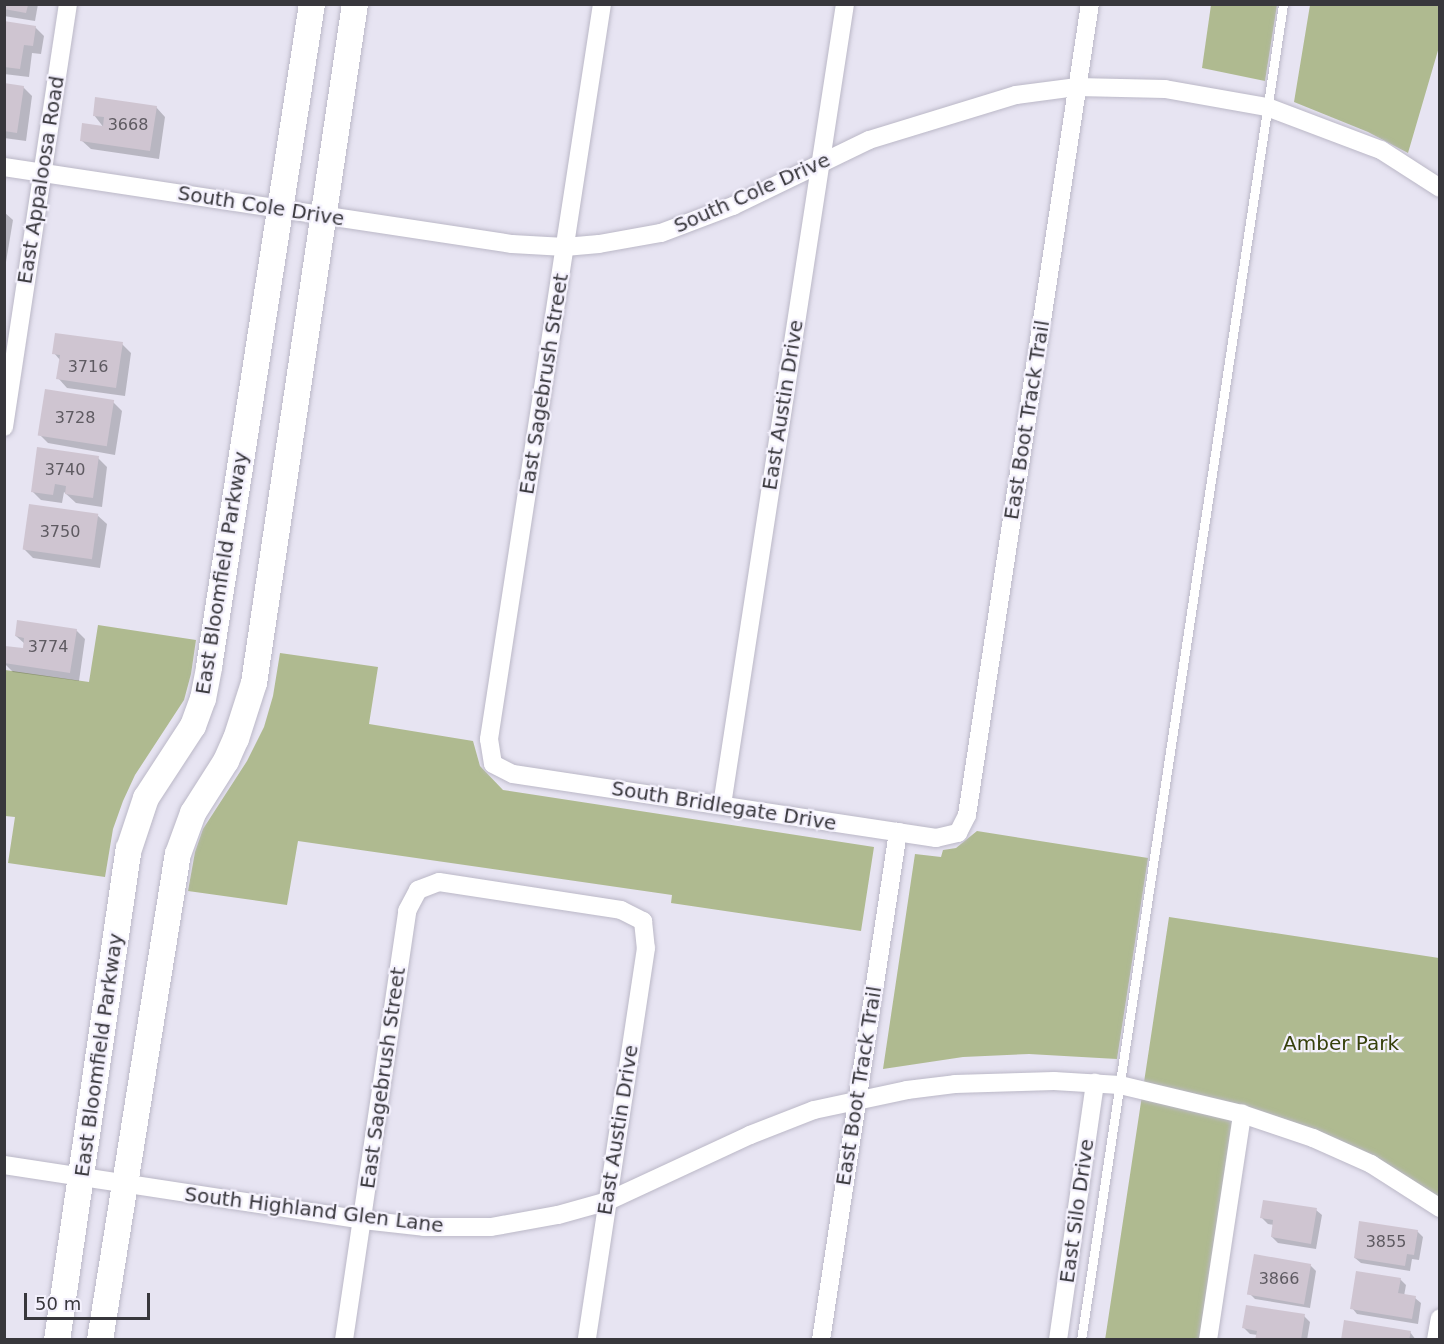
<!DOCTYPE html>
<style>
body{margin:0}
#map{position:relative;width:1444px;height:1344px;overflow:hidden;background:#e7e4f2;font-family:"DejaVu Sans",sans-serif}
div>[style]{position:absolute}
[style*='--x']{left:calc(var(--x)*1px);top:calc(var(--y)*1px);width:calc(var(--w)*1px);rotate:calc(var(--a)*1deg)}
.green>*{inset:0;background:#afba90}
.shadow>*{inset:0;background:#0003}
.building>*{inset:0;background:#cfc5d1;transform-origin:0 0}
.roads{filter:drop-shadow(0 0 2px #bbb8c7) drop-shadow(0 0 2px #bbb8c7)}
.lane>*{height:9px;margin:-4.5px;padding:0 4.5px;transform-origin:4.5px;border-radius:4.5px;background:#fff}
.street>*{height:18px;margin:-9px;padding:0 9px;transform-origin:9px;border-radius:9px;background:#fff}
.secondary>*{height:26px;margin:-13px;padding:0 13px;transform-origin:13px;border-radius:13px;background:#fff}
span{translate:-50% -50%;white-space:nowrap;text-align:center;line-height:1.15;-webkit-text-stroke:4.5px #f4f1fd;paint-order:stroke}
.number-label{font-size:16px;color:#5e5a61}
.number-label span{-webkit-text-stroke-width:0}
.street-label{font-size:20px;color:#38373c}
.park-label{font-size:20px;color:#36400b}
.frame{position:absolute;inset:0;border:6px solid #38373c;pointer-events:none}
.scale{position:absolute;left:24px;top:1293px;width:126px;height:27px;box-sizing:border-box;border:3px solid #38373c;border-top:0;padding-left:8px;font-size:18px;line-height:21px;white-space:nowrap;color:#38373c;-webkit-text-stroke:4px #f4f1fd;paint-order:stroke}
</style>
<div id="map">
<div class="green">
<i style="clip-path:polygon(1211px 5px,1277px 5px,1265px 81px,1202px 68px)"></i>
<i style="clip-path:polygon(1310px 5px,1439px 5px,1439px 47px,1408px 153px,1368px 132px,1294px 102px)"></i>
<i style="clip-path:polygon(98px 625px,196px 640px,191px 674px,184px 700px,135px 775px,123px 801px,113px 829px,105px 877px,8px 863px,15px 817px,5px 816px,5px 670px,89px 682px)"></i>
<i style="clip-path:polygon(280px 653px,378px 667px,369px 724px,473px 741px,480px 766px,503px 790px,874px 847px,861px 931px,671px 903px,672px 895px,298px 841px,287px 905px,188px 891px,195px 852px,203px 829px,247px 761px,264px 727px,273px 696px)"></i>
<i style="clip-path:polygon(977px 831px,1148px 858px,1117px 1059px,1029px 1054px,963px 1057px,883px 1069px,915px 854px,941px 857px,943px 850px,956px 848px)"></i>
<i style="clip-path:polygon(1169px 917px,1439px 958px,1439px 1208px,1371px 1164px,1242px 1114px,1208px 1339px,1105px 1340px)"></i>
</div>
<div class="shadow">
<i style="clip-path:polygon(4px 4px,38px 4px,35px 21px,4px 16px)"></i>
<i style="clip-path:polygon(4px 22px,35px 27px,44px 36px,41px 54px,32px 53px,29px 77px,4px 74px)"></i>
<i style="clip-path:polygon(4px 85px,23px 87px,32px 96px,26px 141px,4px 138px)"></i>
<i style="clip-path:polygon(156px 107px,165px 117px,159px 159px,91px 149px,81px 140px,104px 128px,94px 115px)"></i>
<i style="clip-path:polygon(4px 212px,13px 220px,6px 262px,4px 261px)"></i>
<i style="clip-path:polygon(122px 344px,131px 353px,125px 396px,67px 388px,58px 378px,60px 360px,54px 353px)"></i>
<i style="clip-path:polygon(113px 402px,122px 411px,115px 455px,48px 443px,39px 434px)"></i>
<i style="clip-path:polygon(98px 458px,107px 467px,102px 507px,76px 503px,64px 492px,62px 503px,41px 500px,32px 491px)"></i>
<i style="clip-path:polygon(97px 515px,107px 524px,100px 568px,33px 558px,24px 549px)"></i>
<i style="clip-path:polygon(76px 630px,85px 639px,79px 681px,13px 672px,4px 663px,24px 650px,25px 644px,16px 636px)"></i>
<i style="clip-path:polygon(1316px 1210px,1322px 1215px,1316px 1249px,1278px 1243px,1272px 1237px,1274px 1225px,1268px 1224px,1262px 1218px)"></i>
<i style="clip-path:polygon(1417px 1231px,1423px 1237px,1419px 1260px,1412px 1259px,1410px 1271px,1361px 1263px,1355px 1258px)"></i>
<i style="clip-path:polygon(1310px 1265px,1316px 1271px,1310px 1308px,1255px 1299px,1249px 1293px)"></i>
<i style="clip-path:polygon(1400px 1279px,1406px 1285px,1404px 1296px,1415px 1298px,1421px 1303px,1418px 1324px,1357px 1314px,1352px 1308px)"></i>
<i style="clip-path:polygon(1304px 1316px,1310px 1322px,1307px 1340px,1257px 1340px,1258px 1335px,1250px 1334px,1244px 1328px)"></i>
<i style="clip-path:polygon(1410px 1332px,1416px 1340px,1343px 1340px)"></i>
</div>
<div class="building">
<i style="clip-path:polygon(4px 5px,28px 5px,26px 13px,4px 9px)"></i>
<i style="clip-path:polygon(4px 21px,36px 26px,33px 46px,24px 45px,20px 69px,4px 67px)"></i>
<i style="clip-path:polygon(4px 83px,24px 86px,17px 133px,4px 131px)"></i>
<i style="clip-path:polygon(95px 97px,157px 106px,150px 151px,80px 141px,82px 123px,103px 126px,104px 117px,93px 116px)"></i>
<i style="clip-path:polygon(55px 333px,123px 342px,116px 388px,56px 379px,60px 355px,52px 354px)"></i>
<i style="left:45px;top:389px;width:70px;height:47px;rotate:9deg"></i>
<i style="clip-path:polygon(37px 447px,99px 456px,93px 498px,65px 494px,66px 486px,55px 484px,53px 495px,31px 492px)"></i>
<i style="left:29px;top:504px;width:70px;height:46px;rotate:8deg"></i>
<i style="clip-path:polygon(17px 620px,77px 629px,70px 673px,4px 663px,5px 646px,23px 648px,24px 638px,15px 636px)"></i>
<i style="clip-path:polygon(1263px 1200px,1317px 1208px,1311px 1244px,1271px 1237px,1273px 1220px,1260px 1218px)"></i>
<i style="clip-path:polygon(1359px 1221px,1418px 1230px,1414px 1255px,1407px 1254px,1405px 1266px,1354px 1258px)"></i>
<i style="left:1254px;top:1254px;width:58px;height:41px;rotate:10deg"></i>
<i style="clip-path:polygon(1356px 1271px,1401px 1278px,1398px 1293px,1416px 1296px,1412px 1319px,1350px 1309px)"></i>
<i style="clip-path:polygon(1246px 1305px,1305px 1314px,1301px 1340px,1255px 1340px,1257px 1331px,1242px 1328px)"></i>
<i style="clip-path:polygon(1344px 1320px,1411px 1331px,1409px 1340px,1341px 1340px)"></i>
</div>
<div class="roads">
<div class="lane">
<i style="--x:1081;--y:1340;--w:1351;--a:-81.4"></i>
</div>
<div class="street">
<i style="--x:602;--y:4;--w:744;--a:98.74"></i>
<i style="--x:489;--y:739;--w:25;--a:81"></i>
<i style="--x:493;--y:764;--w:22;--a:27"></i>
<i style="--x:513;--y:774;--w:428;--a:8.6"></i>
<i style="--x:936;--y:838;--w:23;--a:-13"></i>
<i style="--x:958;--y:833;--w:20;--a:-63"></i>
<i style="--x:967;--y:815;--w:820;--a:-81.38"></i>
<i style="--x:4;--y:167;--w:514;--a:8.62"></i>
<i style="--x:512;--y:244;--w:53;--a:3.2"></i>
<i style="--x:565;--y:247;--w:34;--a:-5"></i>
<i style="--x:599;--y:244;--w:63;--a:-10.1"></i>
<i style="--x:661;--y:233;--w:77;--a:-20.6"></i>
<i style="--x:733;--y:206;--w:151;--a:-25.9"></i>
<i style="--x:869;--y:140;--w:154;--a:-17"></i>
<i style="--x:1016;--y:95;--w:62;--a:-7.5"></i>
<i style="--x:1077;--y:87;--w:88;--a:1.3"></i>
<i style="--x:1165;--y:89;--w:104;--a:10"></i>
<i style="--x:1267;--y:107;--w:122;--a:20.7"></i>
<i style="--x:1381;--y:150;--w:70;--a:32.8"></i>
<i style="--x:4;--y:427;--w:428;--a:-81.4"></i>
<i style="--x:722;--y:805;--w:810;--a:-81.27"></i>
<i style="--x:4;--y:1165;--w:363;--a:8.7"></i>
<i style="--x:363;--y:1220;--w:61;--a:6.5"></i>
<i style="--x:424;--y:1227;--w:67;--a:0"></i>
<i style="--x:491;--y:1227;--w:68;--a:-10.2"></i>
<i style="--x:558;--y:1215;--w:52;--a:-15.6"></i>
<i style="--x:608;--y:1201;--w:157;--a:-24.9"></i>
<i style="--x:750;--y:1135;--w:69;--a:-21.3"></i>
<i style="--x:814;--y:1110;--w:95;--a:-12.1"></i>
<i style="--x:907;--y:1090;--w:48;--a:-7.1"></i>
<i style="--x:955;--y:1084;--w:99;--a:-1.7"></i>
<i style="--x:1054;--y:1081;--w:66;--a:3.5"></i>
<i style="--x:1120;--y:1085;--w:125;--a:13.4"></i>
<i style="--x:1242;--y:1114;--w:75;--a:18.7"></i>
<i style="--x:1313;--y:1138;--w:64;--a:24.1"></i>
<i style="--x:1371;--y:1164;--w:82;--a:32.5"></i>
<i style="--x:344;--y:1340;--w:434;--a:-81.6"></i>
<i style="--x:407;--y:911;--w:24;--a:-62"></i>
<i style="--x:418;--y:890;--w:22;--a:-21"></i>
<i style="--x:439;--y:882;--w:184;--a:8.7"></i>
<i style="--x:621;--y:910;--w:25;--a:27"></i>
<i style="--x:643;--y:921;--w:27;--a:84"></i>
<i style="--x:646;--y:948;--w:396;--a:98.6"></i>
<i style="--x:821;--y:1340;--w:514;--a:-81.38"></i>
<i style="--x:1058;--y:1340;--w:260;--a:-81.8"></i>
<i style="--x:1208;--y:1340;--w:229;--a:-81.4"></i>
<i style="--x:1436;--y:1340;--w:22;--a:-80"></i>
</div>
<div class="secondary">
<i style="--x:57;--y:1340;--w:496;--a:-81.7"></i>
<i style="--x:129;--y:849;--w:54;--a:-71.6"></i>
<i style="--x:146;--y:798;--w:86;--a:-56.9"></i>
<i style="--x:193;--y:726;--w:29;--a:-70"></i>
<i style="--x:203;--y:699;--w:33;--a:-79"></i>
<i style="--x:209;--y:667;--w:671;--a:-81.17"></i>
<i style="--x:100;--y:1340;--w:492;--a:-80.9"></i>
<i style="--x:178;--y:854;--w:44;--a:-69.9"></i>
<i style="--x:193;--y:813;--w:62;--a:-57.6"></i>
<i style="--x:226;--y:761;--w:24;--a:-66"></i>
<i style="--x:236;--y:739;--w:59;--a:-72.2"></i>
<i style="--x:254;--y:683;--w:686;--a:-81.54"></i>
</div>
</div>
<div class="number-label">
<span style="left:128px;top:125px">3668</span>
<span style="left:88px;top:367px">3716</span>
<span style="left:75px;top:418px">3728</span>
<span style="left:65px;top:470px">3740</span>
<span style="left:60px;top:532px">3750</span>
<span style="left:48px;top:647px">3774</span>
<span style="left:1386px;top:1242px">3855</span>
<span style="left:1279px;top:1279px">3866</span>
</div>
<div class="street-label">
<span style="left:41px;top:180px;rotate:-81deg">East Appaloosa Road</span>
<span style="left:752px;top:193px;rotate:-24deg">South Cole Drive</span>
<span style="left:261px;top:206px;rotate:9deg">South Cole Drive</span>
<span style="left:544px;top:384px;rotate:-81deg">East Sagebrush Street</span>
<span style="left:783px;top:405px;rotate:-81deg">East Austin Drive</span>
<span style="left:1027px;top:420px;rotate:-81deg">East Boot Track Trail</span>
<span style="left:222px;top:573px;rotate:-81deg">East Bloomfield Parkway</span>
<span style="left:724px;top:806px;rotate:9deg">South Bridlegate Drive</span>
<span style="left:99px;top:1055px;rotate:-82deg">East Bloomfield Parkway</span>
<span style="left:383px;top:1078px;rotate:-82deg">East Sagebrush Street</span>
<span style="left:859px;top:1086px;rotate:-81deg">East Boot Track Trail</span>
<span style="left:618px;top:1130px;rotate:-81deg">East Austin Drive</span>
<span style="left:314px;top:1210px;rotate:7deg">South Highland Glen Lane</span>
<span style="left:1077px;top:1211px;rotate:-82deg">East Silo Drive</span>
</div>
<div class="park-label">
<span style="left:1341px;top:1043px">Amber Park</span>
</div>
<div class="frame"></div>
<div class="scale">50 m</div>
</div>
